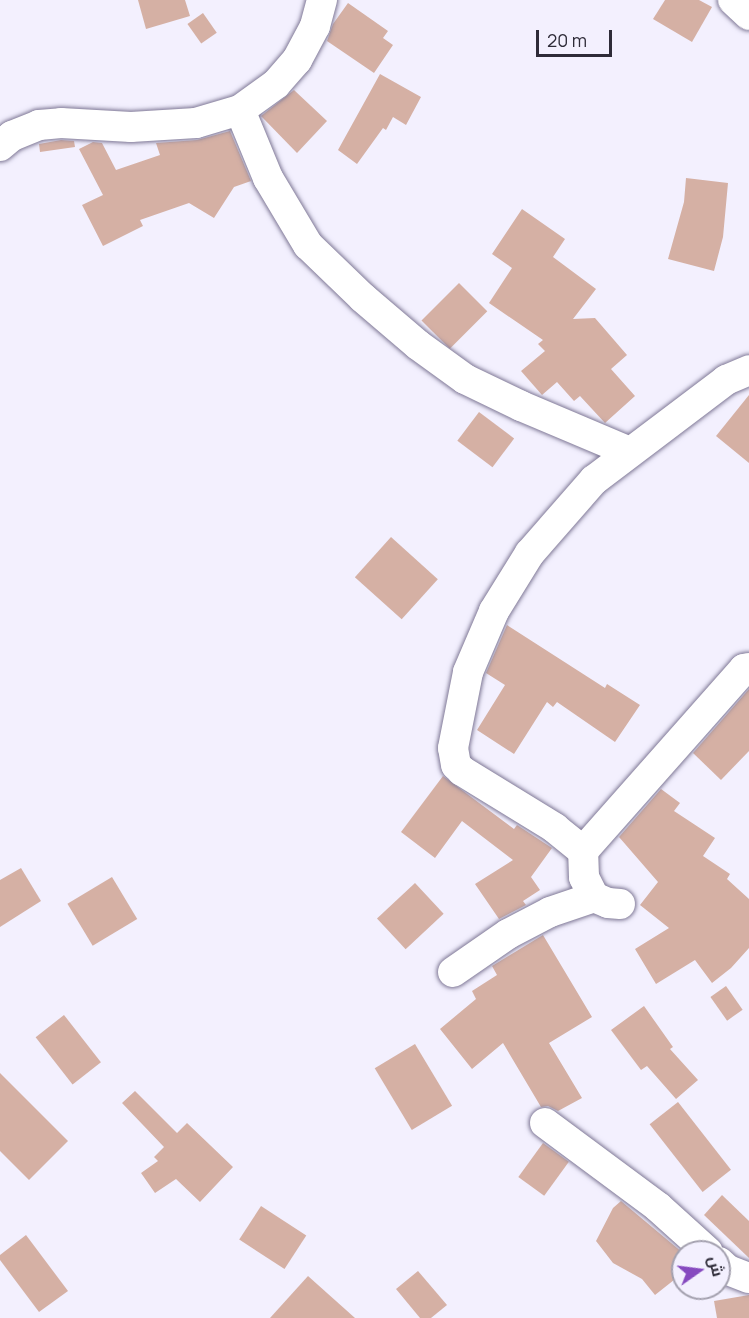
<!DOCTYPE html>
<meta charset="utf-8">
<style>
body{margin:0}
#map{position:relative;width:749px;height:1318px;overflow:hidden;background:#f3f0fe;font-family:Manrope,Cairo,sans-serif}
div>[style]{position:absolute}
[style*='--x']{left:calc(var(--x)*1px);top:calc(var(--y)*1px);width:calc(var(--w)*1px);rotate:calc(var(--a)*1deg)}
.building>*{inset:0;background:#d5b0a4;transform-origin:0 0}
.roads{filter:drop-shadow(0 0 2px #7f7896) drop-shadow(0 0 2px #7f7896)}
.minor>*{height:30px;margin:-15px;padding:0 15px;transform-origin:15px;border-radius:15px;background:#fff}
span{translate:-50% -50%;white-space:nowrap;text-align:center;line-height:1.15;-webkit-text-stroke:4.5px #f3f0fe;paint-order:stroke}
.north{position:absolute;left:671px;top:1240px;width:60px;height:60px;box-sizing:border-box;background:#f3f0fe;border:2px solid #a4a1af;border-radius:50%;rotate:76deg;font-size:16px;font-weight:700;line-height:24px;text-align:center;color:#2e2b38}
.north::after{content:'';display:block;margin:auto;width:21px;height:27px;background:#864abf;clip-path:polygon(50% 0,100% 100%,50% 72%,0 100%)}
.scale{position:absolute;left:536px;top:30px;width:76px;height:27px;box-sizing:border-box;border:3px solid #2e2b38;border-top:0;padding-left:8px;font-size:18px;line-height:21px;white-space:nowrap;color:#2e2b38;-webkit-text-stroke:4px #f3f0fe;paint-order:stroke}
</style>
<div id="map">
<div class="building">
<i style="clip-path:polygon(138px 0,185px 0,190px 16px,146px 29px)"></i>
<i style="clip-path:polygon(665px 0,699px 0,712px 7px,692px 42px,653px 19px)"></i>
<i style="clip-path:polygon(348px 3px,388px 31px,383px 38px,393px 45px,374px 73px,327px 41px,333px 24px)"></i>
<i style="left:203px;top:13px;width:24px;height:19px;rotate:55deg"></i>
<i style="clip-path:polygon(380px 74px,421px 97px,406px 125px,393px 117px,386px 130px,383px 128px,357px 164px,338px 150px)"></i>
<i style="clip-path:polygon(294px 90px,327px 121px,297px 153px,261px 116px)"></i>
<i style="clip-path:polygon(230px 131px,251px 181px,234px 187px,214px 218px,189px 203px,140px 220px,143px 226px,103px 246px,82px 205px,103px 195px,79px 149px,93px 142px,102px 143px,116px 170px,160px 155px,156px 143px,197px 140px)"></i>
<i style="clip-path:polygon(61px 140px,74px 141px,75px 147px,40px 152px,39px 144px)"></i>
<i style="clip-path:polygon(686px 178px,728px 183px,723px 237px,714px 271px,668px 259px,684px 202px)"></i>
<i style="clip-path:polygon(522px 209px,565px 239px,553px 257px,596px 289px,573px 319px,595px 318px,627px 355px,611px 369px,635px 396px,605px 423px,580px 396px,574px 401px,557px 382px,542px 395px,521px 371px,545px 351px,538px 344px,543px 340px,489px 303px,512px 268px,492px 254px)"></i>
<i style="left:459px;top:283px;width:40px;height:53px;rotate:45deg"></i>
<i style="clip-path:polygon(749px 395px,749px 463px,716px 436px)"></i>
<i style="left:479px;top:412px;width:44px;height:36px;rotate:37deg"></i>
<i style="left:391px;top:537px;width:63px;height:54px;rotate:42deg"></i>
<i style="clip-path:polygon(507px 625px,605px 688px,607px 684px,640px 705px,615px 742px,557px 702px,553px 707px,547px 702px,514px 754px,477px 730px,505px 685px,486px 673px)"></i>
<i style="clip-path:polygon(749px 689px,749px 751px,721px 780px,693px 753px)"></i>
<i style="clip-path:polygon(443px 776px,514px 829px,517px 825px,552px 848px,531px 877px,540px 890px,523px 901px,526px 905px,499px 919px,475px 884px,513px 860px,462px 821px,435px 858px,401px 832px)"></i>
<i style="clip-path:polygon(661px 789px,680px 803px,674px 811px,715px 838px,703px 856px,730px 874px,727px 879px,749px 899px,749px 948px,731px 968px,712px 983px,695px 960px,656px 984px,635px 949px,669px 928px,640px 905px,658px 882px,619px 837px)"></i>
<i style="clip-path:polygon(21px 868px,41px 901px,0 927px,0 880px)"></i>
<i style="left:112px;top:877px;width:49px;height:52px;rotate:59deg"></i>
<i style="left:415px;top:883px;width:42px;height:52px;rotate:47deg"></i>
<i style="clip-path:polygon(543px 935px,592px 1017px,549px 1043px,582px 1098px,558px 1111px,548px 1106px,541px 1107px,503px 1043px,472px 1069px,440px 1029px,476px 999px,472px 991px,497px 975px,492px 966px)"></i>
<i style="left:726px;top:986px;width:29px;height:19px;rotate:55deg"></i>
<i style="clip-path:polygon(644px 1006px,673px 1047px,670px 1049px,698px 1080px,676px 1099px,647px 1066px,641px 1070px,611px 1030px)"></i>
<i style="left:64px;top:1015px;width:60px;height:36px;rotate:52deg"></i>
<i style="left:415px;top:1044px;width:72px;height:47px;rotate:59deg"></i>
<i style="clip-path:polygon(0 1073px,68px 1141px,29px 1180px,0 1151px)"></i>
<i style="clip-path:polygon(135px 1091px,177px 1133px,187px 1123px,233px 1167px,200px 1202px,176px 1179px,155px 1193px,141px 1173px,158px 1161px,154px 1157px,164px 1147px,122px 1103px)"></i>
<i style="left:678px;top:1102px;width:86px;height:36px;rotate:52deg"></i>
<i style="left:543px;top:1143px;width:32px;height:42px;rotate:36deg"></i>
<i style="clip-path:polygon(722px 1195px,749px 1221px,749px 1258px,704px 1215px)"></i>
<i style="clip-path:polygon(621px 1201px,683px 1253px,683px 1268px,679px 1276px,655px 1295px,642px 1279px,613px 1263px,596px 1241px,613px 1208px)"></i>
<i style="left:261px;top:1206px;width:54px;height:40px;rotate:33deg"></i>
<i style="clip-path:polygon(26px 1235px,68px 1291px,39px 1312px,0 1260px,0 1255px)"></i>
<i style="clip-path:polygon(418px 1271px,447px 1305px,431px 1318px,420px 1318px,396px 1289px)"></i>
<i style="clip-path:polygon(308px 1276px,355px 1318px,270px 1318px)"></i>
<i style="clip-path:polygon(749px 1295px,749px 1318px,717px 1318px,714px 1301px)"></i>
</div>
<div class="roads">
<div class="minor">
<i style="--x:733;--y:0;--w:22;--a:43"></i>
<i style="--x:240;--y:110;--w:74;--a:67.6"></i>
<i style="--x:268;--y:178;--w:78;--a:59.2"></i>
<i style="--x:308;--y:245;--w:76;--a:43.9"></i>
<i style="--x:363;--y:298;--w:72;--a:40.5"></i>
<i style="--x:418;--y:345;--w:58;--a:35.9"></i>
<i style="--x:465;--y:379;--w:62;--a:25.7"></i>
<i style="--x:521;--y:406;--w:118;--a:22.9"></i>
<i style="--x:0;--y:146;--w:16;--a:-40"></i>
<i style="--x:12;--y:136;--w:29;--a:-22"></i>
<i style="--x:39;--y:125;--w:22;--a:-5"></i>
<i style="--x:61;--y:123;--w:70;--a:3.3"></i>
<i style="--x:131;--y:127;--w:65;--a:-3.5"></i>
<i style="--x:196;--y:123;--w:46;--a:-16.5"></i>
<i style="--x:240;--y:110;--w:44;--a:-35.8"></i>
<i style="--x:276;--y:84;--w:32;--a:-49"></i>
<i style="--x:297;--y:60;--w:38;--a:-62"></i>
<i style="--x:315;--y:26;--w:27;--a:-75"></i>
<i style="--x:583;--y:851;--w:243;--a:-48.5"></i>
<i style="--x:744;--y:669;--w:5;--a:-11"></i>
<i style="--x:620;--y:904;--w:12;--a:-175"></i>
<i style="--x:608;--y:903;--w:15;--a:-157"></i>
<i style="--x:594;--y:897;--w:22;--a:-117"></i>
<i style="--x:584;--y:877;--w:26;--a:-92"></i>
<i style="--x:583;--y:851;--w:36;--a:-141"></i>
<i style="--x:555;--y:828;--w:109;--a:-148.5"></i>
<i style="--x:462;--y:771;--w:8;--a:-135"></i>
<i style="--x:456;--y:765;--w:17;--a:-100"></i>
<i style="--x:453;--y:748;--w:77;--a:-78.8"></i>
<i style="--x:468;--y:672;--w:66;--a:-66.9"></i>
<i style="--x:494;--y:611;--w:68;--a:-58.2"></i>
<i style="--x:530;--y:553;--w:97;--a:-48.8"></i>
<i style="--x:594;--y:480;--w:166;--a:-37.1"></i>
<i style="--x:726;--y:380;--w:25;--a:-23"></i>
<i style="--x:453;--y:972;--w:67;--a:-34.6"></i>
<i style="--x:508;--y:934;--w:47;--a:-27.6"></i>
<i style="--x:550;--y:912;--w:46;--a:-18.8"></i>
<i style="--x:545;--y:1123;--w:141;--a:36.6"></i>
<i style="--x:658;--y:1207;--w:67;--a:42"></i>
<i style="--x:719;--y:1262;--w:12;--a:42"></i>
<i style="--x:728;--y:1270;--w:22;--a:21"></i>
</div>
</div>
<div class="north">ش</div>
<div class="scale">20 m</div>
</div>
